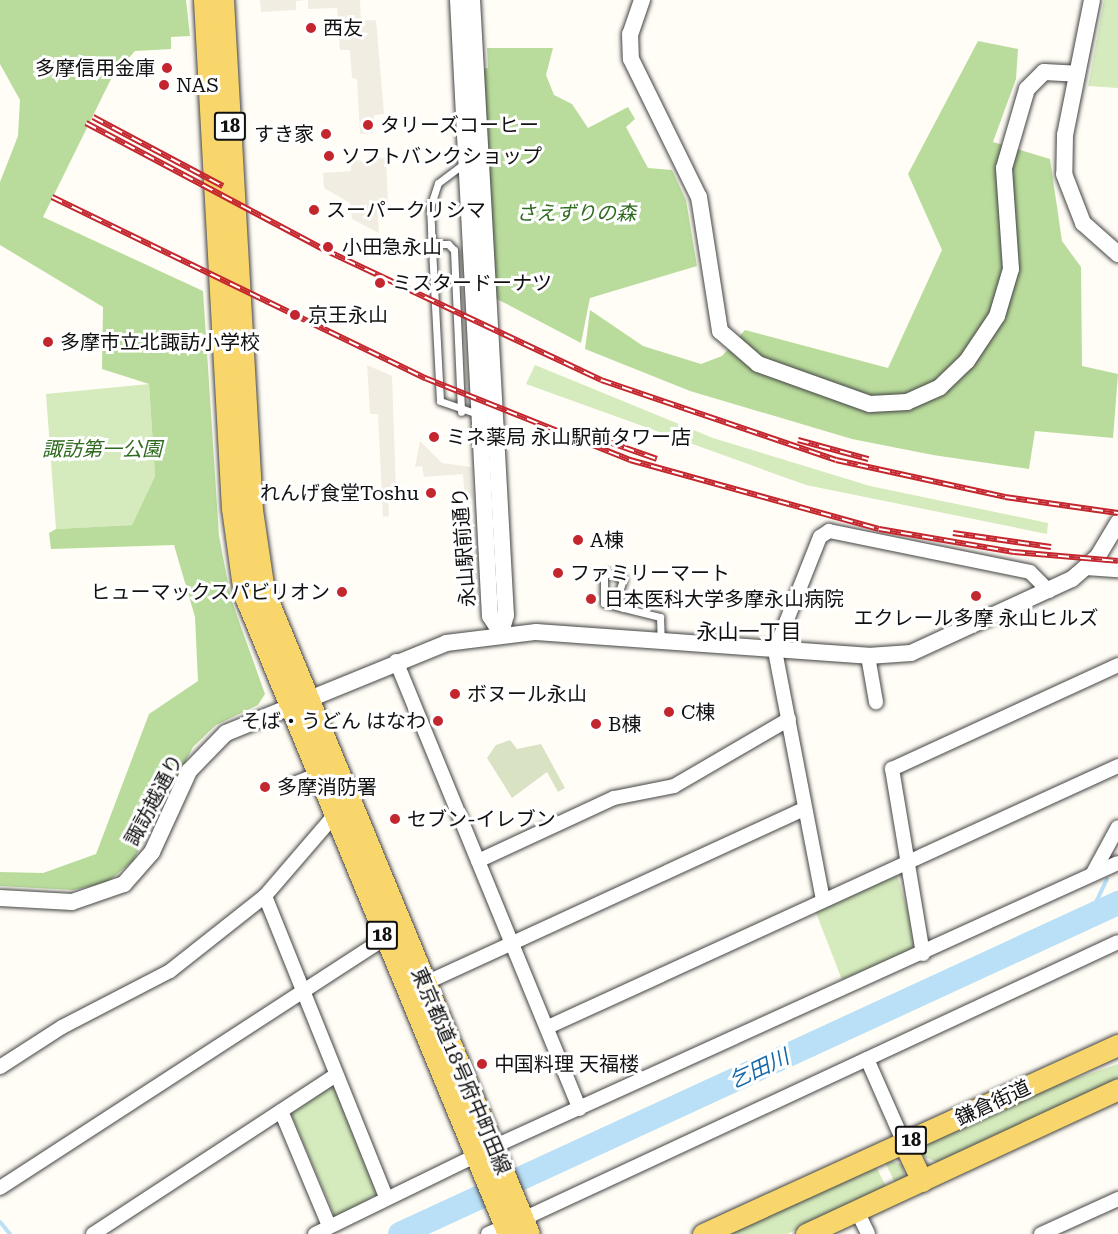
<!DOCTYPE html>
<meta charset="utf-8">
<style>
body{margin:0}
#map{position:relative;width:1118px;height:1234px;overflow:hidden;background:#fffdf5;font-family:"Roboto Serif","Noto Sans JP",serif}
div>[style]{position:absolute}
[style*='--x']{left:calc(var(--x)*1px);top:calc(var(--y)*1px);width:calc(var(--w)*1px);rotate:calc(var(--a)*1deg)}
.green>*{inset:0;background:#d5ebbd}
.forest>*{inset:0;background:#b9dc9c}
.cemetery>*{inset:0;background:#d9e3c4}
.plaza>*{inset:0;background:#f1ede2}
.stream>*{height:4px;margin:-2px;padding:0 2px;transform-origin:2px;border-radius:2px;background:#b9e0f7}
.river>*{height:24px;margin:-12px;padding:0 12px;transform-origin:12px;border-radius:12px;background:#b9e0f7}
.roads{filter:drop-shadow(0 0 2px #444) drop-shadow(0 0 2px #444)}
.service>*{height:7px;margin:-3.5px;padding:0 3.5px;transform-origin:3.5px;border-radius:3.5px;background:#fff}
.minor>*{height:14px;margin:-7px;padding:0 7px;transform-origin:7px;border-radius:7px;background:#fff}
.tertiary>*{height:16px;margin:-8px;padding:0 8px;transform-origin:8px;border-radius:8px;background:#fff}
.primary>*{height:21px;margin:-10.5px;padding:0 10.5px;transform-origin:10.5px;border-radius:10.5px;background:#f9d66b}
.rail>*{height:6px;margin-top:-3px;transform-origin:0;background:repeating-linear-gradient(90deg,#fff 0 11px,#c4262e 0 22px);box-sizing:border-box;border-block:2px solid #c4262e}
.dots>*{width:16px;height:16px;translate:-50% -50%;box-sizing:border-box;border:3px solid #fff;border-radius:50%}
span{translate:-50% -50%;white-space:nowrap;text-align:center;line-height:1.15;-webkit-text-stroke:6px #fff;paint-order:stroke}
.shield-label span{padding:2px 4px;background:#fff;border:2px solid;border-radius:4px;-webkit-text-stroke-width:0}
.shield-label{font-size:18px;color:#111;font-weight:700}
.poi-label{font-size:20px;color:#111}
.left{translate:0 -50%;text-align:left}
.right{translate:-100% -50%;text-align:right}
.park-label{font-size:20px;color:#2f6b1f;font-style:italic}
.street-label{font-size:20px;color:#111}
.neighbourhood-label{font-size:21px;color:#111}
.water-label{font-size:21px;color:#1768a6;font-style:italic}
</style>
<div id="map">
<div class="green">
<i style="clip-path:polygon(1104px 0,1118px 0,1118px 88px,1088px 86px)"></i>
<i style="clip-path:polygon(535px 365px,713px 438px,870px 486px,1048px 523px,1047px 534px,806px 485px,526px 384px)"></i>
<i style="clip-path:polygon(149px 384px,155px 476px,132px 525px,56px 529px,46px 394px)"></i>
<i style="clip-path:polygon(897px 875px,916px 938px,911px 952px,842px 980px,815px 910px)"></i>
<i style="clip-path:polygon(1118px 1064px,1118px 1080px,940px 1164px,923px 1156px,930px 1139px,1028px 1095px)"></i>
<i style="clip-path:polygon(335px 1084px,377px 1194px,336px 1219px,291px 1114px)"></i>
<i style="clip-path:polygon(883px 1158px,903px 1165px,904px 1177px,896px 1185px)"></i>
<i style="clip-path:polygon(874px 1163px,887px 1188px,787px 1234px,720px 1234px)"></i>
</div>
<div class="forest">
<i style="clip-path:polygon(0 0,186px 0,190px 36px,171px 37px,171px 49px,135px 51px,112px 77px,43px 217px,203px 291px,219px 536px,231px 599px,265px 694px,258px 705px,216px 725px,193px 747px,133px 861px,106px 883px,73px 890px,0 886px,0 872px,43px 873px,96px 854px,149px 714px,198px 681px,195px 617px,174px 545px,51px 549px,49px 533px,56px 529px,132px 525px,155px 476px,149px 384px,102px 369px,103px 307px,0 245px,0 182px,18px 136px,20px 100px,0 64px)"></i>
<i style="clip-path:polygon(978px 41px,1018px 49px,1016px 79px,993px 142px,1050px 159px,1062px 241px,1081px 267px,1082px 366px,1118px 374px,1113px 438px,1035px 431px,1029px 469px,933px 455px,852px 439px,690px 391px,585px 349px,590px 310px,643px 346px,701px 364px,722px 356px,745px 330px,888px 368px,942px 250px,908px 174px)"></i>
<i style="clip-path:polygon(487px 48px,553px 48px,546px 75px,554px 95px,572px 104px,588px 128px,628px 107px,635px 119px,626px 127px,648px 168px,672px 170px,686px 200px,697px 266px,590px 298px,581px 343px,495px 298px,482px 69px,488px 68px)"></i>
</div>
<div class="cemetery">
<i style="clip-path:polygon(510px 740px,517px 749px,541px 744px,565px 788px,558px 792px,547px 772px,512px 798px,487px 758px,496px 745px)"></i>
</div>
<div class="plaza">
<i style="clip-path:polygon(260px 0,360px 0,361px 21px,376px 20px,384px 114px,374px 115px,373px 133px,360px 134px,357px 79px,352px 78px,350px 50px,340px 50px,337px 8px,308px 9px,308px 0,296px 1px,296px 10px,261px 12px)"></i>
<i style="clip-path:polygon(386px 158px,388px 204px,377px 205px,379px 233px,352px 219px,350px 203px,324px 188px,323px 173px,351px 171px,351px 161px)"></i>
<i style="clip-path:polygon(367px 365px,392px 376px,396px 492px,388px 493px,389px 516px,383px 517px,378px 414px,370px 414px)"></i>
<i style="clip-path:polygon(420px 441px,442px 463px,471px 467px,473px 500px,465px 501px,463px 474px,424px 477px,422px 466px,415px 467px)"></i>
</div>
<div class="stream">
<i style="--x:1089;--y:917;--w:42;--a:-64.7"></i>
<i style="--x:0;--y:1222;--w:16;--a:50"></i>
</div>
<div class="river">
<i style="--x:400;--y:1234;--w:791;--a:-24.75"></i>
</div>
<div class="roads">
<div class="service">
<i style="--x:466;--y:162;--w:35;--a:143"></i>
<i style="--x:438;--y:183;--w:25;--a:108"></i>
<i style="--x:430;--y:207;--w:22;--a:87"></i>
<i style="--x:431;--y:229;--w:172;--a:87"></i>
<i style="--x:440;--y:401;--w:40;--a:18.9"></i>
<i style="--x:432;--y:244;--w:16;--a:0"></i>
<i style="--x:448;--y:244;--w:8;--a:45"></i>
<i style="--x:454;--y:250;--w:162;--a:87.5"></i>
<i style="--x:623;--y:608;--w:12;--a:-121"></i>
<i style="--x:617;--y:598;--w:20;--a:-72"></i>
<i style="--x:623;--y:579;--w:15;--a:-157"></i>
<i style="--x:609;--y:573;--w:6;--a:149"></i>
<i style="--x:604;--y:576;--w:27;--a:90"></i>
<i style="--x:604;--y:603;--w:58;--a:14"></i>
<i style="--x:660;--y:617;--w:23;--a:88"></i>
<i style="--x:293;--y:780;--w:22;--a:-22"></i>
</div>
<div class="minor">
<i style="--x:1086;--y:568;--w:32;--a:4"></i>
<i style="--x:868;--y:656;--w:47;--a:80.1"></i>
<i style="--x:396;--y:661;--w:484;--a:67.7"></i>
<i style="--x:478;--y:861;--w:150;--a:-24.9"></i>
<i style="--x:614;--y:798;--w:61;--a:-11.3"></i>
<i style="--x:674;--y:786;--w:133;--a:-30.2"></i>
<i style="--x:1093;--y:873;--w:52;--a:-61.5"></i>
<i style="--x:265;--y:896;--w:324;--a:68.1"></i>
<i style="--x:823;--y:900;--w:255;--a:-100.9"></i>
<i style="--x:775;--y:650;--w:122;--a:-68.3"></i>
<i style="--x:820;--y:537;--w:11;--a:-34"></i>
<i style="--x:829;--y:531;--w:205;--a:11.5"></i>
<i style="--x:1030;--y:572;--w:27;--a:45"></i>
<i style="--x:923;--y:954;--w:188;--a:-99.5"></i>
<i style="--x:892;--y:769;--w:249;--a:-24.7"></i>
<i style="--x:419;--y:986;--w:424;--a:-24.7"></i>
<i style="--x:548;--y:1027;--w:627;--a:-24.6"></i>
<i style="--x:867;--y:1059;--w:92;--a:66.2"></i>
<i style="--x:0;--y:1067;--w:74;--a:-32.8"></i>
<i style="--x:62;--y:1027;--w:122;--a:-27.4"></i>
<i style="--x:170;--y:971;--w:121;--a:-38.3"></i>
<i style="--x:265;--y:896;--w:104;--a:-49.3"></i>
<i style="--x:281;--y:1111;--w:125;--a:67.3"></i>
<i style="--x:493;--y:1147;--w:686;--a:-24.44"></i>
<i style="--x:0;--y:1188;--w:458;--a:-33"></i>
<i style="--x:857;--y:1211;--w:25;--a:64"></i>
<i style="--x:523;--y:1219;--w:656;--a:-24.96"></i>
<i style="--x:93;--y:1234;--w:290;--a:-33.2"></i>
<i style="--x:315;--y:1234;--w:178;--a:-26"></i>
<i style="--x:488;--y:1234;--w:17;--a:-24"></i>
<i style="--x:1041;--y:1234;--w:85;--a:-24.4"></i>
</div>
<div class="tertiary">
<i style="--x:458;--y:0;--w:617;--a:87.03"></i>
<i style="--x:490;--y:616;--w:20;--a:57"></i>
<i style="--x:472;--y:0;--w:616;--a:86.84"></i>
<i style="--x:506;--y:615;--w:19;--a:106"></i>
<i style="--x:642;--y:0;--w:36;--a:109"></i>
<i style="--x:630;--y:34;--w:25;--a:88"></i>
<i style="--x:631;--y:59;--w:154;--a:63.8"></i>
<i style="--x:699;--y:197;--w:136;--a:81.1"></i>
<i style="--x:720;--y:331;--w:50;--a:41"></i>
<i style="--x:758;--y:364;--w:119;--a:19.7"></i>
<i style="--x:870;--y:404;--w:37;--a:-3"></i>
<i style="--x:907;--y:402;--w:36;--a:-24"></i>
<i style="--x:940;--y:387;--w:37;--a:-44"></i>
<i style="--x:967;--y:361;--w:54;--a:-56.3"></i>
<i style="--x:997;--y:316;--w:49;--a:-73.4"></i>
<i style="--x:1011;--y:269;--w:101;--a:-94"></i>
<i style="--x:1004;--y:168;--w:82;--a:-73.8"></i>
<i style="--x:1027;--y:89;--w:24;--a:-45"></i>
<i style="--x:1044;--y:72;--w:33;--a:3"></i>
<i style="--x:1092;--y:0;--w:138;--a:101.3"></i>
<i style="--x:1065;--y:135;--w:39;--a:91"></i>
<i style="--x:1064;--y:174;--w:53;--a:68.8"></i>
<i style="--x:1083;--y:223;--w:47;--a:41.5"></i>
<i style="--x:0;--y:898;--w:72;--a:3.2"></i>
<i style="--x:72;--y:902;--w:55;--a:-19.1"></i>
<i style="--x:124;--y:884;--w:43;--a:-48.8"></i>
<i style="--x:152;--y:852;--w:89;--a:-65.4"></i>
<i style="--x:189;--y:771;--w:53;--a:-45.8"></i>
<i style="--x:226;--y:733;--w:238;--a:-22.2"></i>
<i style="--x:446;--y:643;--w:91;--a:-7"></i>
<i style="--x:536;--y:632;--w:333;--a:4.1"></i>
<i style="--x:868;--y:656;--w:43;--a:-4"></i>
<i style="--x:911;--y:653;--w:177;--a:-24.7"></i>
<i style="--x:1072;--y:579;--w:35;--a:-41"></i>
<i style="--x:1098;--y:556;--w:39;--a:-59"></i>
</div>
<div class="primary">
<i style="--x:204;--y:0;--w:509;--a:86.85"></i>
<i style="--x:232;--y:508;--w:87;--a:82.1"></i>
<i style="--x:244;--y:594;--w:692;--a:67.58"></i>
<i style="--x:223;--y:0;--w:511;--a:86.75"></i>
<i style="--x:252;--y:510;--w:82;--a:81.6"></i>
<i style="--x:264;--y:591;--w:695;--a:67.6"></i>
<i style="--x:904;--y:1143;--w:42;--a:64.7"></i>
<i style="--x:703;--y:1234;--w:456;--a:-24.5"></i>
<i style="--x:806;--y:1234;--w:344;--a:-24.9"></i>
</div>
</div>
<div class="rail">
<i style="--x:93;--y:117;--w:147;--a:28"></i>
<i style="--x:86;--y:123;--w:271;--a:28"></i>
<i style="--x:325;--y:250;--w:305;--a:25.2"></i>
<i style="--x:601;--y:380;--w:248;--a:18.8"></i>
<i style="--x:836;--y:460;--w:173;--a:12.3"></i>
<i style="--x:1005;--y:497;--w:114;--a:8.1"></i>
<i style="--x:52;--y:197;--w:415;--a:25.9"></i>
<i style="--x:425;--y:378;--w:221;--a:21.8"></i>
<i style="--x:630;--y:460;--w:258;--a:15.5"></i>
<i style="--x:879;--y:529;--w:137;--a:9.7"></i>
<i style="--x:1014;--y:552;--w:104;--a:4.9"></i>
<i style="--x:603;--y:440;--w:57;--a:19.4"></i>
<i style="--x:798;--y:440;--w:73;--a:15.2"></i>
<i style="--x:953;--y:533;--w:99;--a:8.1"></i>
</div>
<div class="dots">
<i style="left:311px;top:28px;background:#c4262e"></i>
<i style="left:167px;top:68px;background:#c4262e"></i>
<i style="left:164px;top:85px;background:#c4262e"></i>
<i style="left:368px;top:125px;background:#c4262e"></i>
<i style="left:326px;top:134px;background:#c4262e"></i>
<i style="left:329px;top:156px;background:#c4262e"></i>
<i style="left:314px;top:210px;background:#c4262e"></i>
<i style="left:328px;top:247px;background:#c4262e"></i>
<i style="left:380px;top:283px;background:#c4262e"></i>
<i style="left:295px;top:315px;background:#c4262e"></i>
<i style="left:48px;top:342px;background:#c4262e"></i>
<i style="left:434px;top:437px;background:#c4262e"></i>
<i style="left:431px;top:493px;background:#c4262e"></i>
<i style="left:578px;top:540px;background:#c4262e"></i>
<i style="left:558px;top:573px;background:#c4262e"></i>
<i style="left:342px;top:592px;background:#c4262e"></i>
<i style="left:976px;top:596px;background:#c4262e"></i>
<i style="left:591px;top:599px;background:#c4262e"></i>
<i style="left:455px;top:694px;background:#c4262e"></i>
<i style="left:669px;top:712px;background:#c4262e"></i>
<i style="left:438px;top:721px;background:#c4262e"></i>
<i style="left:596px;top:724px;background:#c4262e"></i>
<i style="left:265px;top:787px;background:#c4262e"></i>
<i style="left:395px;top:819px;background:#c4262e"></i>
<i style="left:482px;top:1064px;background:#c4262e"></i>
</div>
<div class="shield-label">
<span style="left:230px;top:126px">18</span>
<span style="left:382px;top:935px">18</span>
<span style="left:911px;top:1140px">18</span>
</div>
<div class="poi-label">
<span class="left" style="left:323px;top:28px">西友</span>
<span class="right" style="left:155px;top:68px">多摩信用金庫</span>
<span class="left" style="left:176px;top:85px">NAS</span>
<span class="left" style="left:380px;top:125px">タリーズコーヒー</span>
<span class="right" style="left:314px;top:134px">すき家</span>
<span class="left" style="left:341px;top:156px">ソフトバンクショップ</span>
<span class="left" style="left:326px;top:210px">スーパークリシマ</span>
<span class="left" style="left:342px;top:247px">小田急永山</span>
<span class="left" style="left:392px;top:283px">ミスタードーナツ</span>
<span class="left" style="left:308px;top:315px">京王永山</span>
<span class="left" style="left:60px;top:342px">多摩市立北諏訪小学校</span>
<span class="left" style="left:446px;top:437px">ミネ薬局 永山駅前タワー店</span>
<span class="right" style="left:419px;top:493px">れんげ食堂Toshu</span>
<span class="left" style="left:590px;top:540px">A棟</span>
<span class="left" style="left:570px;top:573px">ファミリーマート</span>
<span class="right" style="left:330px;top:592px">ヒューマックスパビリオン</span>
<span class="left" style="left:604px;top:599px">日本医科大学多摩永山病院</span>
<span style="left:976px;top:618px">エクレール多摩 永山ヒルズ</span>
<span class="left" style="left:467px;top:694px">ボヌール永山</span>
<span class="left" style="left:681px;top:712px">C棟</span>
<span class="right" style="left:426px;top:721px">そば・うどん はなわ</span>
<span class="left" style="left:608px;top:724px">B棟</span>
<span class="left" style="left:277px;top:787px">多摩消防署</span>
<span class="left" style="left:407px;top:819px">セブン-イレブン</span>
<span class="left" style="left:494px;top:1064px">中国料理 天福楼</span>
</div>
<div class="park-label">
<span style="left:576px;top:213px">さえずりの森</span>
<span style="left:102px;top:449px">諏訪第一公園</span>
</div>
<div class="street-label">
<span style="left:464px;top:547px;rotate:-94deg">永山駅前通り</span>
<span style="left:154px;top:800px;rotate:-62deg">諏訪越通り</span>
<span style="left:461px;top:1071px;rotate:67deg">東京都道18号府中町田線</span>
<span style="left:993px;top:1103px;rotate:-25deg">鎌倉街道</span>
</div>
<div class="neighbourhood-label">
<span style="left:749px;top:632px">永山一丁目</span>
</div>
<div class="water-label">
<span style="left:759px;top:1069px;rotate:-25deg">乞田川</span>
</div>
</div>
